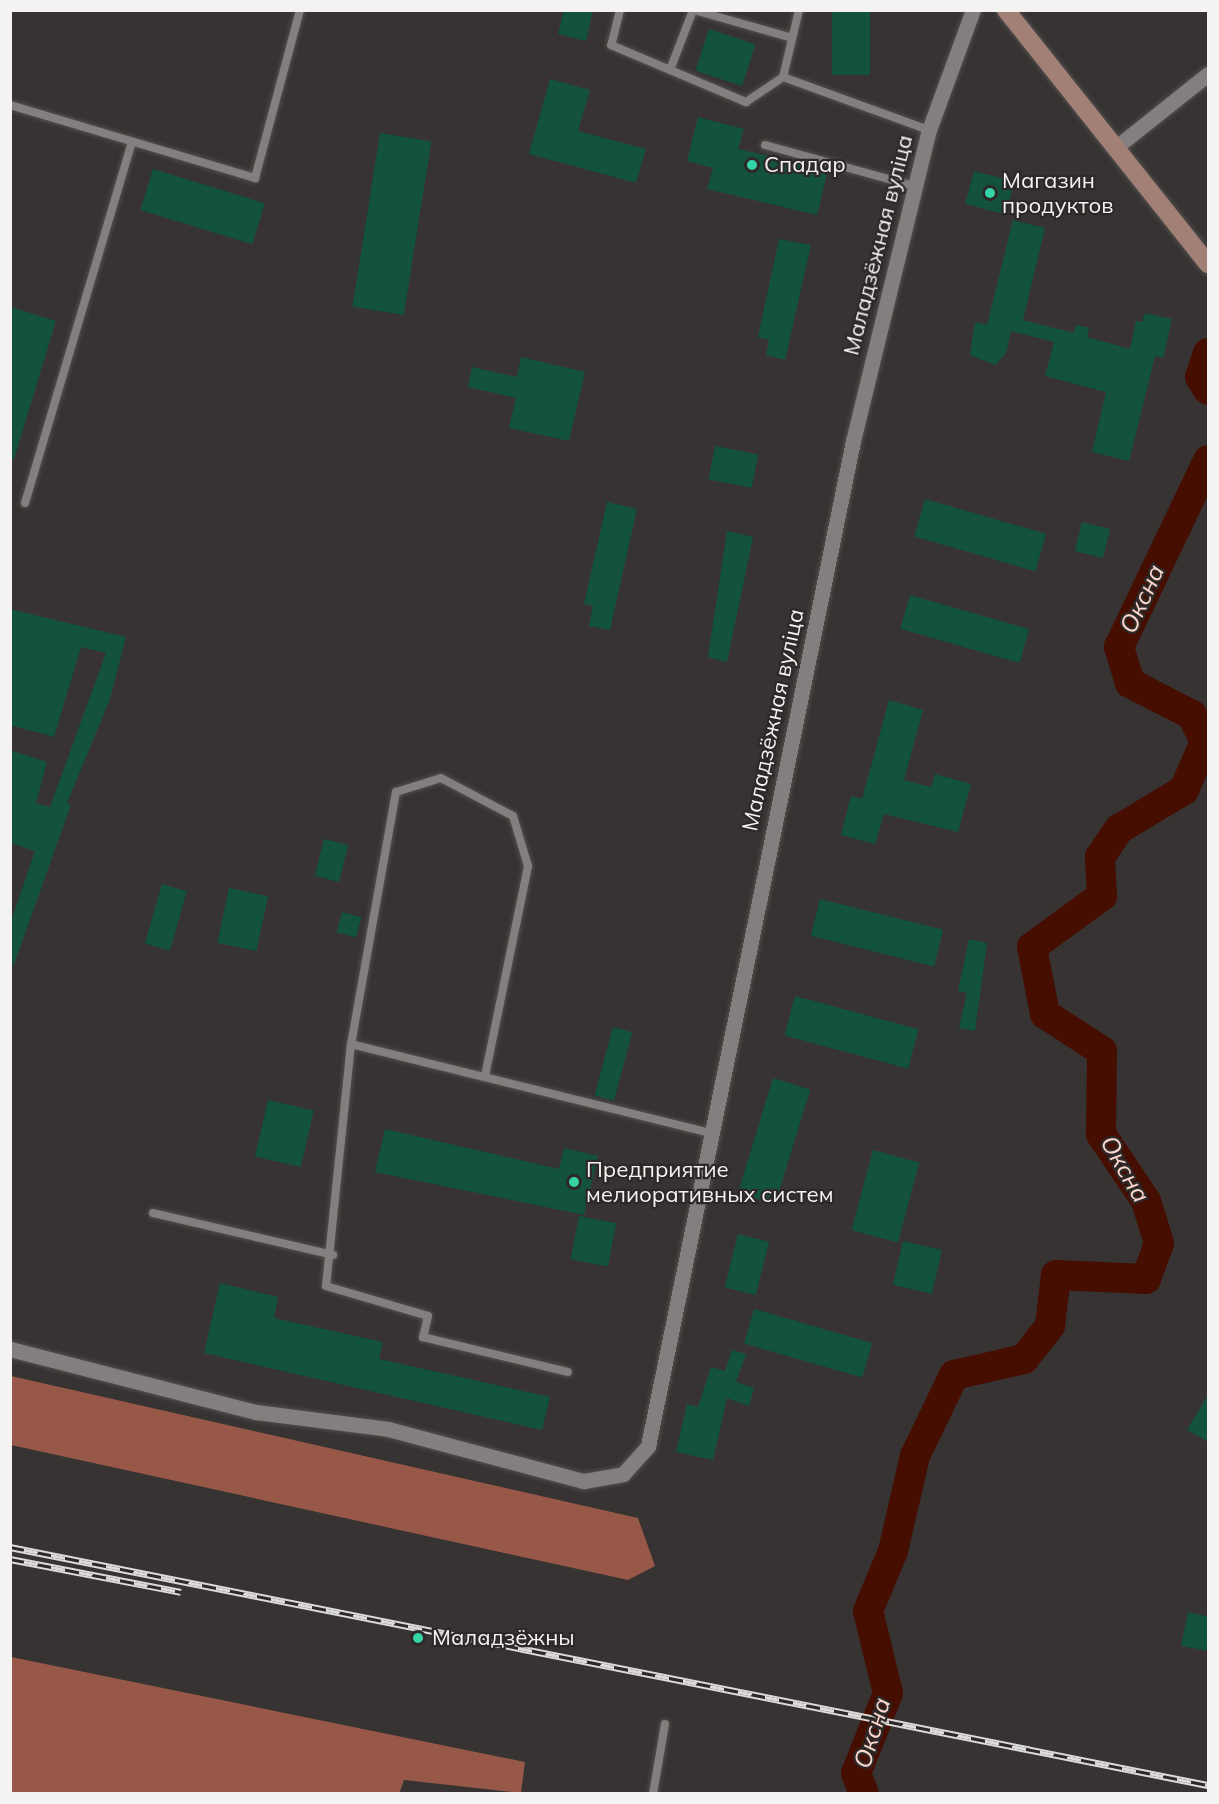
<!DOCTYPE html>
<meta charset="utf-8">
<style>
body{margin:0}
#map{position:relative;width:1219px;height:1804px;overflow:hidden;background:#363332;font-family:Mulish,sans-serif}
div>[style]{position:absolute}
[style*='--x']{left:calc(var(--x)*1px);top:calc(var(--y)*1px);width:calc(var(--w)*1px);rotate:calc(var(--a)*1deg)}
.forest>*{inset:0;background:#975848}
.river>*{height:30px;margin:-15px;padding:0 15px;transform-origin:15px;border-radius:15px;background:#460e01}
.building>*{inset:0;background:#13523f;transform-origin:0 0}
.roads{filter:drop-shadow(0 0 2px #524f4e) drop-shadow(0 0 2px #524f4e)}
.lane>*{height:8px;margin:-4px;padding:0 4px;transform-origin:4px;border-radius:4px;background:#837f7e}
.street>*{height:15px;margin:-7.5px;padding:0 7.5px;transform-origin:7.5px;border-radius:7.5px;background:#837f7e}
.secondary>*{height:18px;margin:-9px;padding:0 9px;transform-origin:9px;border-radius:9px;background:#a28076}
.rail>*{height:7px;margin-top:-3.5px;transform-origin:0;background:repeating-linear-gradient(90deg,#2c2928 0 14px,#dddbda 0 28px);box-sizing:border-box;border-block:2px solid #dddbda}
.dots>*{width:16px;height:16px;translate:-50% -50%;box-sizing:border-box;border:3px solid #2c2928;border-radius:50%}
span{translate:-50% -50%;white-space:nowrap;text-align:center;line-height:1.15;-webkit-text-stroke:4.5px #2c2928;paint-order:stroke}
.poi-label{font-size:22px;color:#f5f3f2}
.left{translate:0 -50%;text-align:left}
.street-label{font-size:22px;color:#f5f3f2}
.water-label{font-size:24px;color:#fed7cc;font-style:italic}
.frame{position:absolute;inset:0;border:12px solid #f5f3f2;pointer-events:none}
</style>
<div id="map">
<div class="forest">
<i style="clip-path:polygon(11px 1376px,638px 1518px,655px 1566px,628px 1580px,11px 1445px)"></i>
<i style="clip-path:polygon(11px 1657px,525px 1762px,521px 1793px,404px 1780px,399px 1794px,11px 1792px)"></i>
</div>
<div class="river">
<i style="--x:1208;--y:353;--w:25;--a:108"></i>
<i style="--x:1200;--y:377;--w:15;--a:58"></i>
<i style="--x:864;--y:1794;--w:22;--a:-111"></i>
<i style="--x:856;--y:1773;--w:86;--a:-68.2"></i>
<i style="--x:888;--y:1693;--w:84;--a:-103.7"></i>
<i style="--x:868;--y:1611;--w:65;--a:-67.4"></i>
<i style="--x:893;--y:1551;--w:98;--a:-77"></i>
<i style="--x:915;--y:1456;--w:90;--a:-64.3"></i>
<i style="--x:954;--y:1375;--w:72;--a:-12.9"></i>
<i style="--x:1024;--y:1359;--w:42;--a:-51.8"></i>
<i style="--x:1050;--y:1326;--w:51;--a:-83.3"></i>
<i style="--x:1056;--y:1275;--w:90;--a:2.5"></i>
<i style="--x:1146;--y:1279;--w:38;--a:-70"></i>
<i style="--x:1159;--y:1243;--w:44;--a:-107.2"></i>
<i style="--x:1146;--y:1201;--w:81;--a:-123.9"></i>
<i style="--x:1101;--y:1134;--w:83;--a:-89.3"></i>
<i style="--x:1102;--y:1051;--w:68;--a:-147"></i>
<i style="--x:1045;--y:1014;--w:68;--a:-101"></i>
<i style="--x:1032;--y:947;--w:87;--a:-36.1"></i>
<i style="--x:1102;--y:896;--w:39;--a:-93"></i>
<i style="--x:1100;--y:857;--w:34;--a:-56"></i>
<i style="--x:1119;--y:829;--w:76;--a:-31"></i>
<i style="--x:1184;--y:790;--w:52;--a:-66.4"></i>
<i style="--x:1205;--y:742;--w:30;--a:-116"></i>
<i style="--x:1192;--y:715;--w:70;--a:-152.7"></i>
<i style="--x:1130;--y:683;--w:38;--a:-107"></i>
<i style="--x:1119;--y:647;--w:207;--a:-64.5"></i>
</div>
<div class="building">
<i style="clip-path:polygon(564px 10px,593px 10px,586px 41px,558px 34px)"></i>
<i style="left:832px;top:10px;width:38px;height:65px"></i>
<i style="left:709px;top:29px;width:49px;height:44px;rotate:18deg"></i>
<i style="clip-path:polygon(550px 79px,590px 90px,578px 131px,646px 149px,636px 183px,529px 154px)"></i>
<i style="clip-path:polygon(698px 117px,744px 129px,738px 149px,828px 170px,817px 215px,707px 189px,713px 168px,687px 161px)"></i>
<i style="left:380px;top:133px;width:52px;height:176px;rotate:9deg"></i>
<i style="left:153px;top:169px;width:117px;height:43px;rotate:17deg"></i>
<i style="left:974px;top:171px;width:42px;height:34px;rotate:15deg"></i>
<i style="clip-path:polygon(1013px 220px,1045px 228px,1023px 320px,1074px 333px,1076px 325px,1089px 328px,1087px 337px,1130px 349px,1136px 321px,1142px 322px,1145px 313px,1172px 319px,1163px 358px,1155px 356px,1129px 461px,1092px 452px,1106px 392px,1045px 376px,1054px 342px,1011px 331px,1006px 353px,995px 365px,970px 355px,975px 322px,987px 325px)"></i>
<i style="clip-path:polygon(779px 239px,811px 245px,785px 360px,766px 355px,769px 340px,758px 337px)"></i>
<i style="clip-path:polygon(10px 307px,56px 321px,14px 459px,10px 459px)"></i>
<i style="clip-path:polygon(521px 357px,585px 372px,569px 441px,509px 428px,516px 398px,468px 387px,472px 367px,517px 377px)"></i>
<i style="left:715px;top:446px;width:44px;height:34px;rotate:11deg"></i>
<i style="left:925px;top:499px;width:126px;height:39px;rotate:16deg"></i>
<i style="clip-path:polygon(607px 502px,637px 509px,610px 630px,589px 626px,593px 606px,584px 604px)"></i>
<i style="left:1082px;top:522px;width:29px;height:30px;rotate:14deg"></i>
<i style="clip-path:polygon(727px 531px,753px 537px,727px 662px,708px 657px)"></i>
<i style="left:910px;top:595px;width:124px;height:35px;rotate:16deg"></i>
<i style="clip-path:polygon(10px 609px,126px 637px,110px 699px,67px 803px,71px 805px,13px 967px,10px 924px,35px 851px,10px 843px,10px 750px,47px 762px,36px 803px,50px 807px,106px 653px,81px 647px,54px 737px,10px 725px)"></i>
<i style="clip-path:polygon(889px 700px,923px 710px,904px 780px,931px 787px,935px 774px,971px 784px,958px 832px,884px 814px,875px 844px,841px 835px,851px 796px,862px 799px)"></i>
<i style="left:324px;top:839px;width:25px;height:38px;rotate:14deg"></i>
<i style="left:162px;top:884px;width:26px;height:62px;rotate:16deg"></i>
<i style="left:229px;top:888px;width:40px;height:56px;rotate:12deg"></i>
<i style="left:820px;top:899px;width:127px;height:38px;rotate:14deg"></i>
<i style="left:342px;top:912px;width:20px;height:21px;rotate:15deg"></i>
<i style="clip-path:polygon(969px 939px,987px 943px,975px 1031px,959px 1028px,967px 993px,958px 991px)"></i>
<i style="left:795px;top:996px;width:128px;height:41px;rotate:15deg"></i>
<i style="left:613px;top:1027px;width:20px;height:71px;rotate:15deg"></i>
<i style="left:773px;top:1078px;width:39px;height:120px;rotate:17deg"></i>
<i style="left:268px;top:1100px;width:47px;height:58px;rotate:13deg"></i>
<i style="clip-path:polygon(385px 1129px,559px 1169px,564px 1148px,598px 1156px,584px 1215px,375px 1172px)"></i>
<i style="left:873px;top:1150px;width:48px;height:83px;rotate:15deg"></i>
<i style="left:579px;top:1216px;width:38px;height:44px;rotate:11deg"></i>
<i style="left:738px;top:1234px;width:32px;height:55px;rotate:14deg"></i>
<i style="left:903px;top:1241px;width:40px;height:45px;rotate:13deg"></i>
<i style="clip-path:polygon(220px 1283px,278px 1297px,274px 1318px,383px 1342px,379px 1359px,550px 1397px,542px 1430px,204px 1353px)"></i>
<i style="left:754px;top:1309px;width:123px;height:36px;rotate:16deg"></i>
<i style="clip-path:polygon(732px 1350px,746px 1354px,736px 1382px,754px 1388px,749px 1406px,727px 1398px,713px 1460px,676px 1452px,687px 1404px,698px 1407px,711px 1367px,725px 1371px)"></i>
<i style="clip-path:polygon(1209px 1393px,1209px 1442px,1187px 1430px)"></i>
<i style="clip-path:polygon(1188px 1612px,1209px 1617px,1209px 1651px,1181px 1646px)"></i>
</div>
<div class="roads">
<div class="lane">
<i style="--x:620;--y:10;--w:36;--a:104"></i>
<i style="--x:611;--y:45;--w:147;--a:22.9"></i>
<i style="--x:746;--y:102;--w:45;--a:-34"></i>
<i style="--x:694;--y:10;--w:102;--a:15.9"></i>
<i style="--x:799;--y:10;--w:69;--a:103.4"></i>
<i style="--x:783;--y:77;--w:155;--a:20"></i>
<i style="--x:670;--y:70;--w:64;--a:-69"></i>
<i style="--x:10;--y:105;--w:256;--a:16.6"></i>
<i style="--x:255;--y:178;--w:174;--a:-75"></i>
<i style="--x:765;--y:145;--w:155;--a:15.4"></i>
<i style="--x:25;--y:503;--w:377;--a:-73.5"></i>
<i style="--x:351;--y:1044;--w:243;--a:95.9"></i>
<i style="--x:326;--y:1286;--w:106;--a:16.4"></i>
<i style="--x:428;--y:1316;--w:22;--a:103"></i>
<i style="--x:423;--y:1337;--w:149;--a:13.6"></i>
<i style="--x:485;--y:1076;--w:214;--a:-78.4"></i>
<i style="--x:528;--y:866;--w:52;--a:-106.7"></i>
<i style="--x:513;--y:816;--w:81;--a:-152.2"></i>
<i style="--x:441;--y:778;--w:47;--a:162.7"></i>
<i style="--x:396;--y:792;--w:256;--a:100.1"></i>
<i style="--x:351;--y:1044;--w:370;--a:13.9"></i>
<i style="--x:153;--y:1213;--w:185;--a:13.1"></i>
<i style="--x:653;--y:1794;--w:71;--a:-80.3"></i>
</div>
<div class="street">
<i style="--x:1115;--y:148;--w:119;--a:-38.5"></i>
<i style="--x:10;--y:1349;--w:254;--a:14.4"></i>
<i style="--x:256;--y:1412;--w:133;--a:7.3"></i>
<i style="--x:388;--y:1429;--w:203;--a:14.9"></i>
<i style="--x:584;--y:1481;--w:40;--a:-10"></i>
<i style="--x:623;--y:1474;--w:38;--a:-48"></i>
<i style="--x:648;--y:1446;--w:1026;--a:-78.47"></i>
<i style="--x:853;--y:441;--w:320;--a:-76.3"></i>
<i style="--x:929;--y:130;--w:128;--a:-69.9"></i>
</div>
<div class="secondary">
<i style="--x:1006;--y:10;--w:325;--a:51.5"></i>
</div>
</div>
<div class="rail">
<i style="--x:10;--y:1547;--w:1221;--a:11.24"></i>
<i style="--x:10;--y:1559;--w:174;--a:10.9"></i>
</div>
<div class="dots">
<i style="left:752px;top:165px;background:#35d4a7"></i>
<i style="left:990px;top:193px;background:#35d4a7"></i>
<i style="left:574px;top:1182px;background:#35d4a7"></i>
<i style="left:418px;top:1638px;background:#35d4a7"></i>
</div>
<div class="poi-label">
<span class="left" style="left:764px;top:165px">Спадар</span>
<span class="left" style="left:1002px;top:193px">Магазин<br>продуктов</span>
<span class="left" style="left:586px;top:1182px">Предприятие<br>мелиоративных систем</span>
<span class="left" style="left:432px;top:1638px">Маладзёжны</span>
</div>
<div class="street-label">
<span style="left:878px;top:245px;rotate:-76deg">Маладзёжная вуліца</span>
<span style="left:773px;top:720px;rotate:-78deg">Маладзёжная вуліца</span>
</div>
<div class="water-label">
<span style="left:1142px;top:599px;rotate:-65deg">Оксна</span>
<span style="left:1125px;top:1169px;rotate:60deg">Оксна</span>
<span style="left:872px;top:1733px;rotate:-73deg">Оксна</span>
</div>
<div class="frame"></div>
</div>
